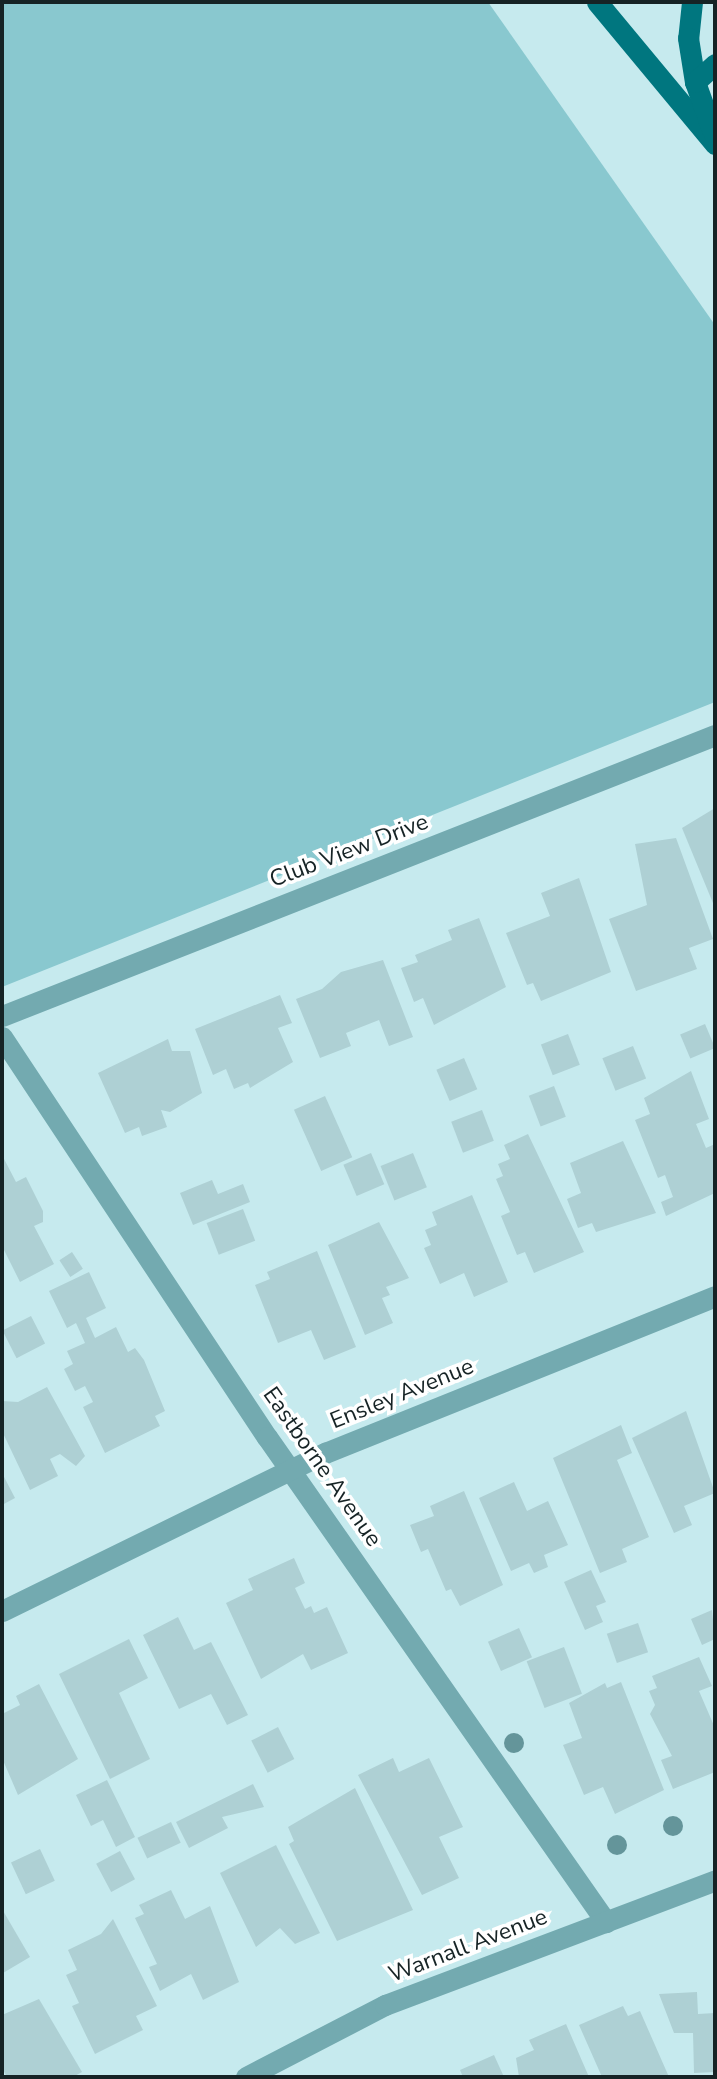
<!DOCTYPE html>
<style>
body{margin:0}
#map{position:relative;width:717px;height:2079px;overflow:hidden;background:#c6eaee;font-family:"Nunito Sans",sans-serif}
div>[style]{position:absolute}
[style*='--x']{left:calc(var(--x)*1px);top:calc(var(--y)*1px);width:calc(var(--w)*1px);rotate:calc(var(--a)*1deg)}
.green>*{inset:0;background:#89c8cf}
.building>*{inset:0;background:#aed0d4;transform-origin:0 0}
.street>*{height:21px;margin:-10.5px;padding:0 10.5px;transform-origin:10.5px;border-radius:10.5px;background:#73aab0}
.primary>*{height:21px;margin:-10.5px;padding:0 10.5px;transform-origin:10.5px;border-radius:10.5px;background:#00767f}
.trees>*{width:20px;height:20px;margin:-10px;border-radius:50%;background:#64959a}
span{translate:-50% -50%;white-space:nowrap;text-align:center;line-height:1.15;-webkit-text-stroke:7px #fff;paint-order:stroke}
.street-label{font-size:23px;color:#162325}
.frame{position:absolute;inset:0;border:4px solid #162325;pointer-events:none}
</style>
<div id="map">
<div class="green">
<i style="clip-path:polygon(2px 2px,488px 2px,715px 325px,715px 702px,2px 987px)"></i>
</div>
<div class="building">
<i style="clip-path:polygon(715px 808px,715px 908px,682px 828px)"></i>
<i style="clip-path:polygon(676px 838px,713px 939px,689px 948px,697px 969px,636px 991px,609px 919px,647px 905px,635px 844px)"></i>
<i style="clip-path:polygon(579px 878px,611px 972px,541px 1001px,533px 983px,527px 985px,506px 933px,550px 916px,541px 893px)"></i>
<i style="clip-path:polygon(479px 918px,506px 987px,434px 1025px,423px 998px,414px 1002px,401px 968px,418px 962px,415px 955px,452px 940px,448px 930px)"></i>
<i style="clip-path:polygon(383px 960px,413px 1037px,389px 1046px,379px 1020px,346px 1033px,351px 1046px,320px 1058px,296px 999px,322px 989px,341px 972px)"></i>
<i style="clip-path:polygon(280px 995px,292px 1023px,278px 1028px,293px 1062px,250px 1088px,248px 1083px,234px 1089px,226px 1069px,213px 1075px,195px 1029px)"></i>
<i style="left:705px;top:1024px;width:26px;height:27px;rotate:67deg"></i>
<i style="left:568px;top:1034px;width:33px;height:29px;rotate:69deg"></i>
<i style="clip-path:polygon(168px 1039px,172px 1051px,190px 1051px,202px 1093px,170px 1112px,161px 1110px,167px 1127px,142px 1136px,139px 1127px,125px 1133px,98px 1073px)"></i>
<i style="left:633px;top:1046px;width:35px;height:33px;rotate:68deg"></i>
<i style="left:464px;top:1058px;width:34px;height:30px;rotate:67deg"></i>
<i style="clip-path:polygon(691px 1071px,709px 1119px,696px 1124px,706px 1148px,715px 1144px,715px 1193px,666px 1216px,661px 1202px,673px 1197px,665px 1175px,658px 1178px,635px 1120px,650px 1114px,644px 1098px)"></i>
<i style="left:554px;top:1086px;width:33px;height:27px;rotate:69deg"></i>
<i style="left:325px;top:1096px;width:67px;height:34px;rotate:66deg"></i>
<i style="left:482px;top:1110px;width:33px;height:33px;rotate:69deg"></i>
<i style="clip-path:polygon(528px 1134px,584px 1252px,534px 1273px,525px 1252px,517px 1255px,501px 1216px,510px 1212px,496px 1179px,503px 1176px,498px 1164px,510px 1159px,504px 1145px)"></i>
<i style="clip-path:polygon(623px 1141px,656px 1213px,596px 1232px,592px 1223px,578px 1228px,567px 1199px,581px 1193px,570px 1163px)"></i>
<i style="left:371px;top:1153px;width:34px;height:30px;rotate:67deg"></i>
<i style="left:413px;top:1153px;width:37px;height:35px;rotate:68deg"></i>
<i style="clip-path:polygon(2px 1155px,16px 1182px,26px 1177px,43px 1211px,43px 1222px,34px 1226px,54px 1264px,20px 1282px,2px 1246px)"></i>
<i style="clip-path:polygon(212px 1180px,218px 1194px,243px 1184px,250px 1202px,193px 1225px,180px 1193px)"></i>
<i style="clip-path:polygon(472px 1195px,508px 1282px,474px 1297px,464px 1273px,440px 1284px,424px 1248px,431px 1245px,425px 1230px,437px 1225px,432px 1212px)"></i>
<i style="left:243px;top:1209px;width:34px;height:39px;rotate:69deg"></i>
<i style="clip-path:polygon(379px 1222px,409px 1278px,386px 1287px,390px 1295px,382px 1298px,393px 1323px,365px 1335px,328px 1245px)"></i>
<i style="clip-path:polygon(317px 1251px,356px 1347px,324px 1360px,311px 1330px,278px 1343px,255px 1285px,270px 1279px,267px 1272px)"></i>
<i style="left:72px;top:1252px;width:20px;height:15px;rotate:57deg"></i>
<i style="clip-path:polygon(89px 1272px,106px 1308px,86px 1318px,95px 1338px,116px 1327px,128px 1352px,135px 1348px,144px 1360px,165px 1411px,155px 1416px,160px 1426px,105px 1453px,83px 1407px,93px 1402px,85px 1386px,75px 1391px,64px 1369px,73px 1364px,67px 1351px,85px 1343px,76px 1323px,67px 1328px,49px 1291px)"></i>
<i style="left:31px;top:1316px;width:31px;height:32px;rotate:63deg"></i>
<i style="clip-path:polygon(47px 1387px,85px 1456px,76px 1466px,60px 1454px,50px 1459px,58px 1476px,30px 1490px,2px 1431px,2px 1401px,18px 1402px)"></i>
<i style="clip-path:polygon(686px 1411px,715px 1493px,684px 1506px,692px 1525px,674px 1533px,632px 1438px)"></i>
<i style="clip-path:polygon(621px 1425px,632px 1453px,617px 1460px,649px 1537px,622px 1549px,627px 1562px,600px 1573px,553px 1458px)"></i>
<i style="clip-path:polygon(2px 1473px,15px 1498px,2px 1505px)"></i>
<i style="clip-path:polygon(514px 1482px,527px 1511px,548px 1501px,568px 1545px,544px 1555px,548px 1567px,534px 1573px,529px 1563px,511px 1571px,479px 1498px)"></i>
<i style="clip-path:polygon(464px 1491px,503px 1585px,460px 1606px,451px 1589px,446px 1591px,428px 1549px,421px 1552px,410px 1525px,434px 1516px,430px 1506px)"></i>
<i style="clip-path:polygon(294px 1558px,305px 1583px,295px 1588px,305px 1609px,311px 1606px,314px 1613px,327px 1607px,348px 1653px,311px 1670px,303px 1654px,261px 1679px,226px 1603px,253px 1590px,248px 1579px)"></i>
<i style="clip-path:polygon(591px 1570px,606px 1602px,596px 1606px,603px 1622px,585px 1630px,564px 1582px)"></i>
<i style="clip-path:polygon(712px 1610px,715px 1639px,702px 1645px,691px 1619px)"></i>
<i style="clip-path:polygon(178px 1617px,194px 1650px,211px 1642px,248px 1715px,227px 1725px,211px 1694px,179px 1709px,143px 1635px)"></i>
<i style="left:638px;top:1623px;width:31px;height:33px;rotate:71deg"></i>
<i style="left:519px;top:1628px;width:32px;height:34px;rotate:66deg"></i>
<i style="clip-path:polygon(129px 1639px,148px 1678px,119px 1693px,150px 1759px,110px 1779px,59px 1674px)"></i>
<i style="left:564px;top:1647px;width:50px;height:40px;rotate:69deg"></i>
<i style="clip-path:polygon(699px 1657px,712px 1686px,699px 1691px,715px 1728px,715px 1772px,673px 1789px,661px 1760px,672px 1756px,650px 1714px,655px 1705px,649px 1691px,657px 1688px,652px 1676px)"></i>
<i style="clip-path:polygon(621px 1682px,664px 1790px,615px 1814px,603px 1787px,584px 1795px,563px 1745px,582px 1738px,569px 1703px,605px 1683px,607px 1688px)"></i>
<i style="clip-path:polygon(39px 1684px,78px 1759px,18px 1795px,2px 1758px,2px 1714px,20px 1705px,16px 1696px)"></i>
<i style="left:278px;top:1727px;width:36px;height:30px;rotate:63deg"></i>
<i style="clip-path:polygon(393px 1758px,399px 1772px,429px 1758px,463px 1827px,439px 1837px,459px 1878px,422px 1895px,358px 1775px)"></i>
<i style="clip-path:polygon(107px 1780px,135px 1837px,116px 1847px,103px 1820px,91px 1826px,76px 1795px)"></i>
<i style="clip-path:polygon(253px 1784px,264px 1807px,222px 1817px,228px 1828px,189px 1848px,176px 1822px)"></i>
<i style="clip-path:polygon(355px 1788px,413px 1910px,337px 1941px,289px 1844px,294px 1841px,288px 1827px)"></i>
<i style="left:171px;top:1822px;width:23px;height:37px;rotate:65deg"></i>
<i style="clip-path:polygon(276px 1845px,320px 1933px,295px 1944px,280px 1928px,256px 1947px,220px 1873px)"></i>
<i style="left:40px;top:1849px;width:35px;height:32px;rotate:65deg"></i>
<i style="left:120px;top:1851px;width:32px;height:27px;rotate:62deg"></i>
<i style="clip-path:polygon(171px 1890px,185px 1919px,210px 1906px,239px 1982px,203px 2000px,191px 1974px,160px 1991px,149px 1967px,157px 1964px,135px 1918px,144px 1914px,139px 1905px)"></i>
<i style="clip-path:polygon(2px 1909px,30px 1957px,3px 1973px,2px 1970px)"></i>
<i style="clip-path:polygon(113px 1919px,157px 2006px,136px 2016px,143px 2030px,95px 2054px,72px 2006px,79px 2003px,66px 1975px,77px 1970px,68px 1950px,101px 1934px)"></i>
<i style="clip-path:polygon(697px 1992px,698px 2014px,715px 2013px,715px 2072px,694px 2073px,693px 2033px,674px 2033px,659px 1994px)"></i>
<i style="clip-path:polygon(39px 1999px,82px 2072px,73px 2077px,7px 2077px,2px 2068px,2px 2015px)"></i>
<i style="clip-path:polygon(623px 2006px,628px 2016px,640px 2011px,669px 2077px,602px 2077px,579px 2025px)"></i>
<i style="clip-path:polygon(566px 2024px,589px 2077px,519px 2077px,516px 2058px,534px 2050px,529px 2040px)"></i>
<i style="clip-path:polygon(494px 2055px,504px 2077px,463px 2077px,460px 2070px)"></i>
</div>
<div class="street">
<i style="--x:2;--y:1016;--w:766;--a:-21.51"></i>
<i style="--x:2;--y:1037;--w:480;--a:56.5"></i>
<i style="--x:267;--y:1437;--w:592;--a:55.05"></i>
<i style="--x:2;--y:1611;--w:360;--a:-26.1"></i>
<i style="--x:325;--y:1453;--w:420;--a:-21.9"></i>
<i style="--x:246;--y:2077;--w:157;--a:-27.4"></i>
<i style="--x:385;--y:2005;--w:353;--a:-20.7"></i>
</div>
<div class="primary">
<i style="--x:597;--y:2;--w:185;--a:50.3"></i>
<i style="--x:692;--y:2;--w:36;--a:96"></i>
<i style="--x:688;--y:38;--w:45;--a:81"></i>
<i style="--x:695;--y:82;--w:53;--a:70.2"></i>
<i style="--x:695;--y:82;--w:27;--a:-42"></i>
</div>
<div class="trees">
<i style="left:514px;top:1743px"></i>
<i style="left:673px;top:1826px"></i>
<i style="left:617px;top:1845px"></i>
</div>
<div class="street-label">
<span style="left:349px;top:851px;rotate:-21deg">Club View Drive</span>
<span style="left:402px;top:1394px;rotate:-22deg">Ensley Avenue</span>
<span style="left:322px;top:1467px;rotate:55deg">Eastborne Avenue</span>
<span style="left:468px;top:1946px;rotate:-21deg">Warnall Avenue</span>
</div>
<div class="frame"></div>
</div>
